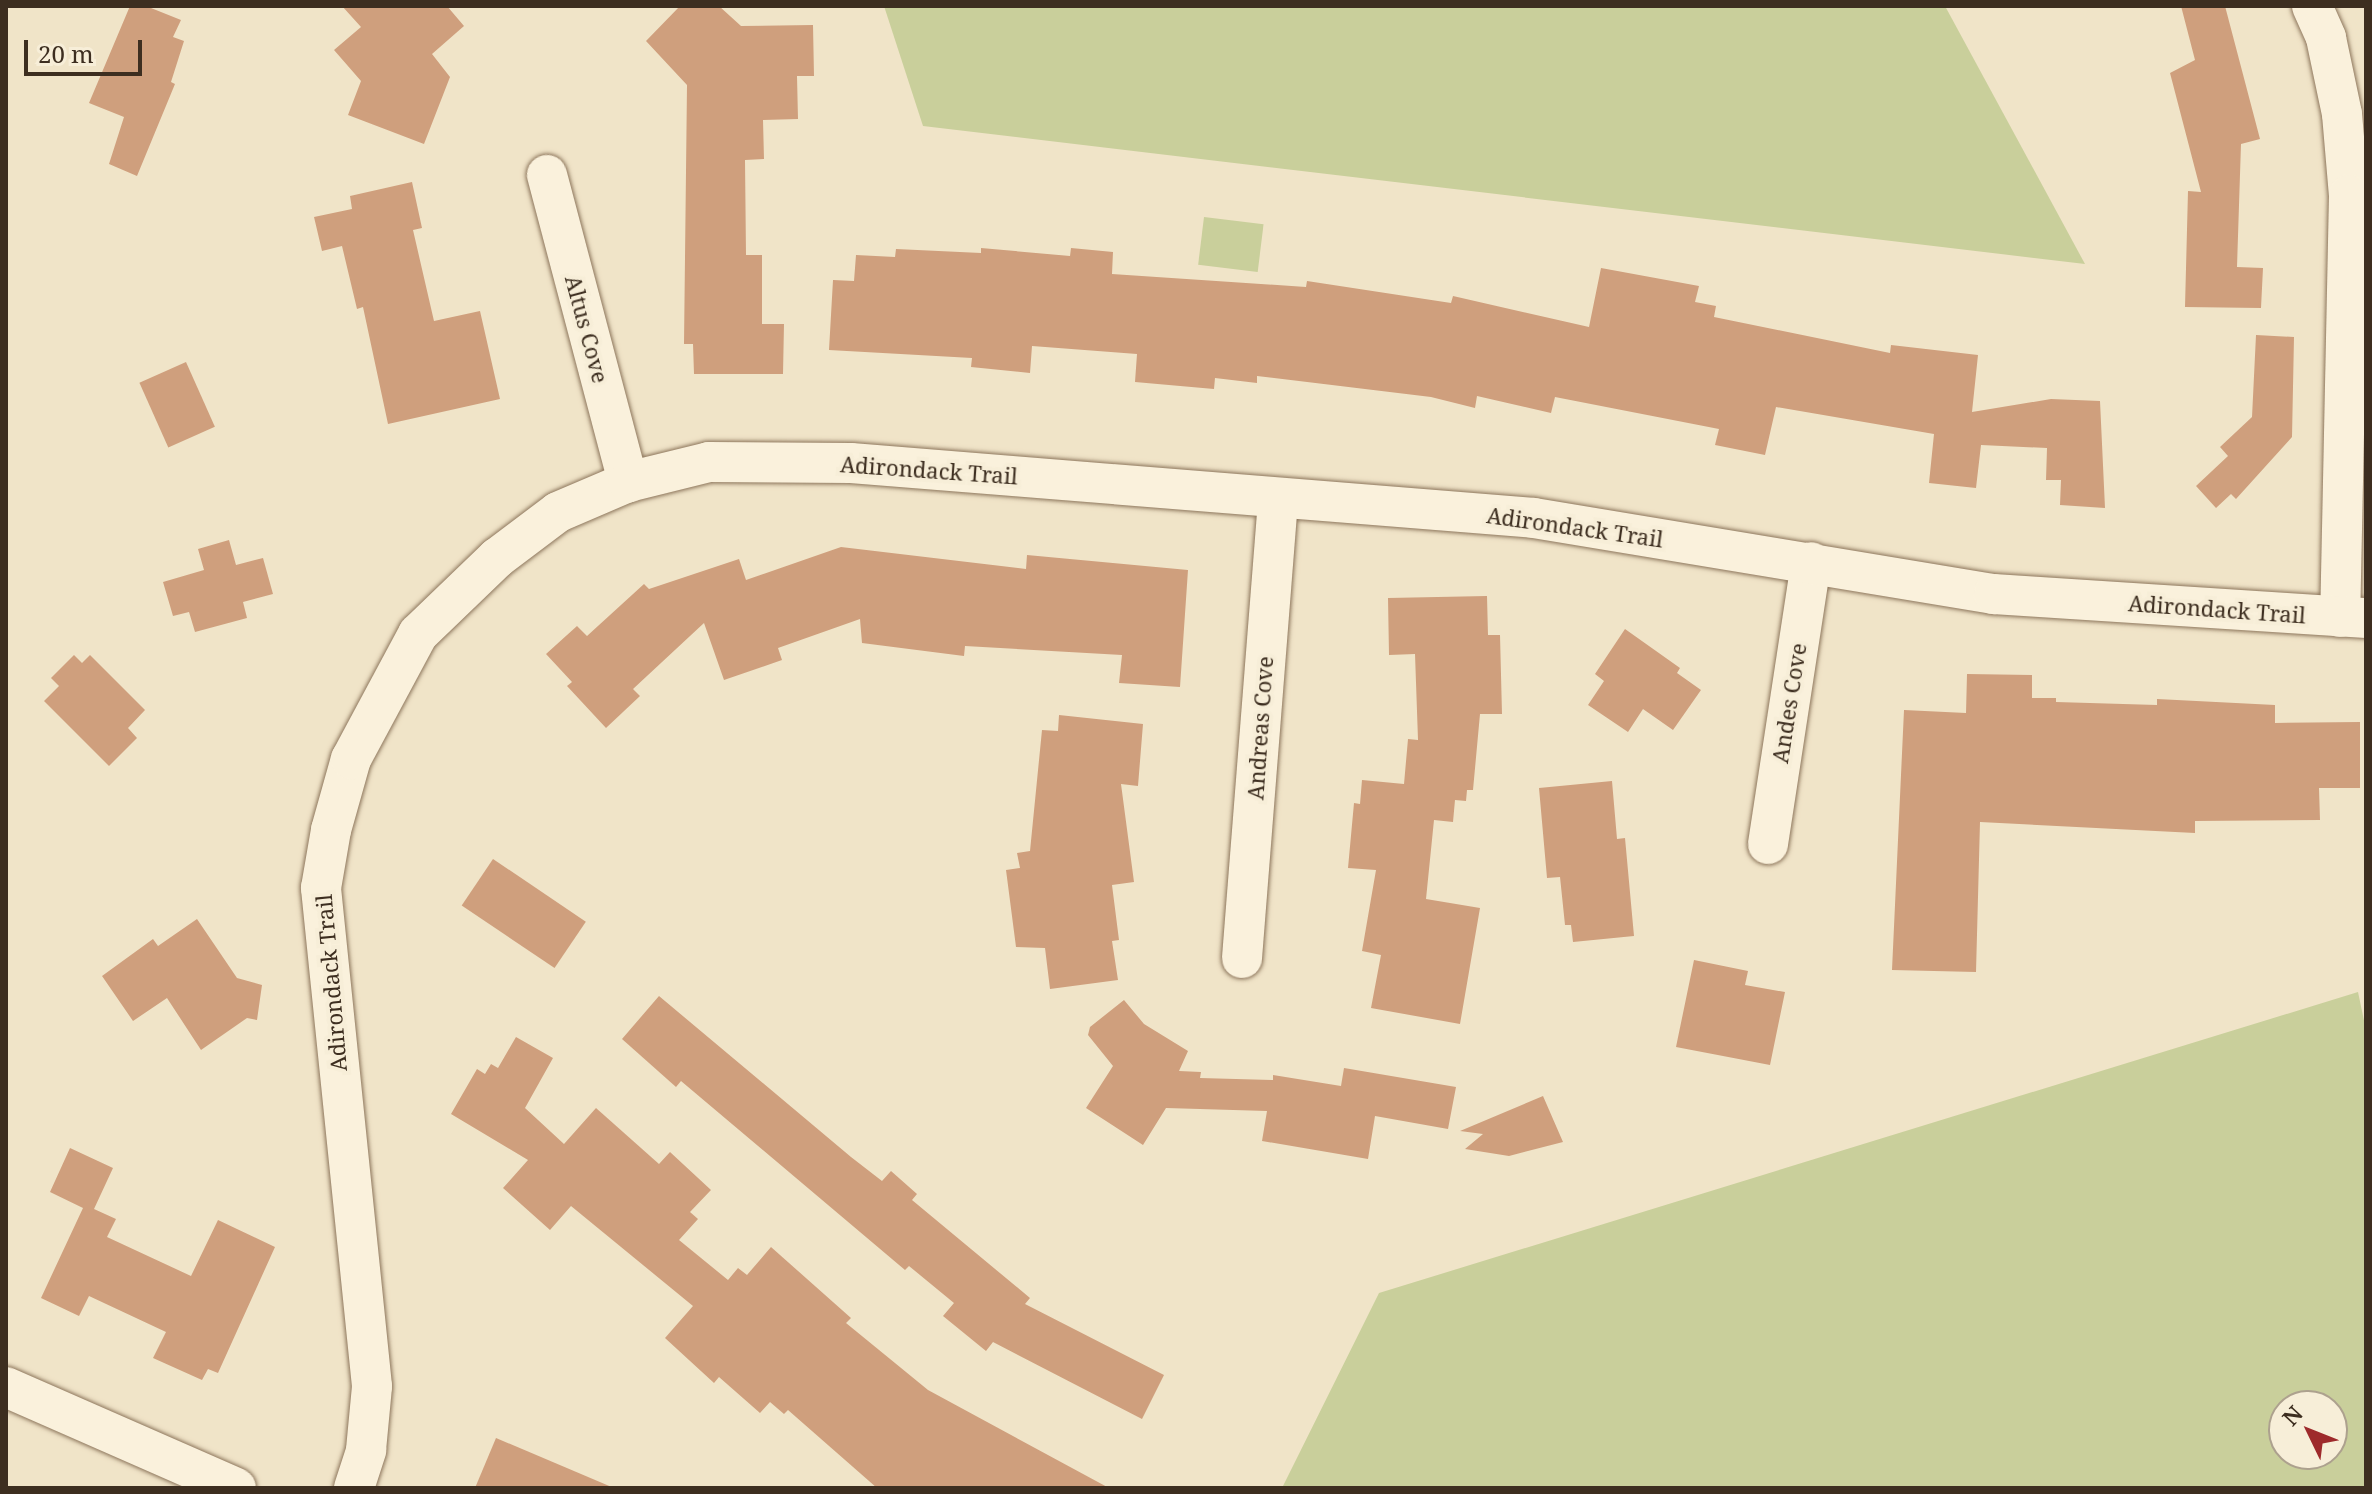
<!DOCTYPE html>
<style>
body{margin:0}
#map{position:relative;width:2372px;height:1494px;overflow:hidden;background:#f0e4c8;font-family:"Noto Serif",serif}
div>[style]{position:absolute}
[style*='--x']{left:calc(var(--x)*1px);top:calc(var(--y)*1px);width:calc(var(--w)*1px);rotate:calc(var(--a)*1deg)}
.green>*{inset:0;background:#c9cf9b;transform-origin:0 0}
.building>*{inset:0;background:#cf9f7d;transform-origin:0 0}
.roads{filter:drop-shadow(0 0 2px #8d765c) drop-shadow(0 0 2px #8d765c)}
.street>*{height:40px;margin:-20px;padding:0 20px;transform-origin:20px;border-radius:20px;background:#faf1dc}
span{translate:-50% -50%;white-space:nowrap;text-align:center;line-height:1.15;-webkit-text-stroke:8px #f7eed8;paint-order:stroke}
.street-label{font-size:22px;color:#3d2e20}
.frame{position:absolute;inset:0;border:8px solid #3d2e20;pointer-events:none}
.north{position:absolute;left:2268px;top:1390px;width:80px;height:80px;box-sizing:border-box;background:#f7eed8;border:2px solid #ada18e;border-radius:50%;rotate:313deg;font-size:22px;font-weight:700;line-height:32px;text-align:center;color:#3d2e20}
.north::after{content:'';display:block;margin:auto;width:28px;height:36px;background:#9e2a2b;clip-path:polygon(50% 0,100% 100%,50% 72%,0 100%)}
.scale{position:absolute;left:24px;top:40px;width:118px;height:36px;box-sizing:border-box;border:4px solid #3d2e20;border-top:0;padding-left:10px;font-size:24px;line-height:28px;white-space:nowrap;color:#3d2e20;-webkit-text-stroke:6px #f7eed8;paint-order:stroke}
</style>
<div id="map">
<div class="green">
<i style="clip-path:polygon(884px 6px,1945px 6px,2085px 264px,923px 126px)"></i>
<i style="left:1204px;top:217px;width:60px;height:48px;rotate:7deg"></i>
<i style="clip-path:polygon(evenodd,2358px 992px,2366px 1030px,2366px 1488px,1282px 1488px,1379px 1293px,2358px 992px,2284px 1406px,2332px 1406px,2332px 1454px,2284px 1454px,2284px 1406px)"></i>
</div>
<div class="building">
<i style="clip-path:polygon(130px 6px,146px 6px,181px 20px,173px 37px,184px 41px,171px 82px,175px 84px,137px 176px,109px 164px,124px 117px,89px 103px)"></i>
<i style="clip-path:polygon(342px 6px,447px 6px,464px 26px,432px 54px,450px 77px,424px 144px,348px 115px,361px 81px,334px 50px,361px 27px)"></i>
<i style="clip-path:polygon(680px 6px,719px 6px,741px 26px,813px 25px,814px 76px,797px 76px,798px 119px,763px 120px,764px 159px,745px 160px,746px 255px,762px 255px,762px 324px,784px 324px,783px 374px,694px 374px,693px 344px,684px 344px,687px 85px,646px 41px)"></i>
<i style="clip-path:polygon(2181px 6px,2225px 6px,2260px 139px,2241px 144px,2237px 267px,2263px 268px,2261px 308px,2185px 307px,2188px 191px,2201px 192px,2170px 73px,2195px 60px)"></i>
<i style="clip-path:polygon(412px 182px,422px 228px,413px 230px,434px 321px,480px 311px,500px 399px,388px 424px,363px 307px,357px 309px,342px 246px,322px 251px,314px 217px,352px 209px,350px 196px)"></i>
<i style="clip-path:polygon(981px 248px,1070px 256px,1071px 248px,1113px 252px,1112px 274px,1306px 287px,1307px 281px,1451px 303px,1453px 296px,1589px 327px,1601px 268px,1699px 286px,1695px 302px,1716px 306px,1714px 317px,1890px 353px,1891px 345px,1978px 355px,1972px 412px,2051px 399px,2100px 401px,2105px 508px,2060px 505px,2061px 480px,2046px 480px,2047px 448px,1981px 445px,1976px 488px,1929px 483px,1934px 434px,1776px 407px,1765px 455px,1715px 445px,1719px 429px,1555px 397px,1551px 413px,1477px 396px,1475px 408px,1431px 397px,1257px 376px,1257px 383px,1215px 378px,1214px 389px,1135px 382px,1137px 354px,1032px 346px,1030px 373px,971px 367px,972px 358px,829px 350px,833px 280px,854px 281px,856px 255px,895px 257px,896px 249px,981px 253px)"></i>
<i style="clip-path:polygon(2256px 335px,2294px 337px,2292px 437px,2236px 499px,2231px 494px,2216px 508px,2196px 486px,2228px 456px,2220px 447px,2252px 417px)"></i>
<i style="left:186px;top:362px;width:71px;height:51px;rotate:66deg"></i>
<i style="clip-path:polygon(229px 540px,236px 565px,263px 558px,273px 594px,243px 602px,247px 618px,195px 632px,189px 612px,173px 616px,163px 582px,204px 570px,198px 549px)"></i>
<i style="clip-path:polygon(841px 547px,1026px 569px,1027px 555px,1188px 570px,1180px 687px,1119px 683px,1122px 655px,965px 646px,964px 656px,862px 643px,860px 619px,778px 648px,782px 660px,724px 680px,704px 623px,633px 689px,640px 696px,606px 728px,567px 686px,572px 682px,546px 654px,577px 626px,587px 636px,644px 584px,649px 589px,739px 559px,746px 580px)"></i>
<i style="clip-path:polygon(1487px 596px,1488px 635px,1500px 635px,1502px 714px,1480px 714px,1473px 790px,1467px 790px,1466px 801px,1455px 800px,1453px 822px,1434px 820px,1426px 899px,1480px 908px,1460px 1024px,1371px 1008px,1381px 955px,1362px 951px,1376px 870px,1348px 868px,1354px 803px,1360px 804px,1362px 780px,1404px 784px,1408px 739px,1418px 740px,1415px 654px,1389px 655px,1388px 598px)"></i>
<i style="clip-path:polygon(1625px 629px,1680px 668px,1677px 673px,1701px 690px,1673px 730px,1643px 709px,1628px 732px,1588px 705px,1604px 681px,1595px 674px)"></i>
<i style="clip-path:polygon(74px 655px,82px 663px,90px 655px,145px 710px,128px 728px,137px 738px,109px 766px,44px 701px,59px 686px,51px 678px)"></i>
<i style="clip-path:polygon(1967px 674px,2032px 675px,2032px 698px,2056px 698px,2056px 702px,2157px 705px,2157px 699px,2275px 705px,2275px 723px,2360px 722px,2360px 788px,2319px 788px,2320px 820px,2195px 821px,2195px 833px,1980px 822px,1976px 972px,1892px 970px,1904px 710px,1966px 713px)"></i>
<i style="clip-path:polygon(1059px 715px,1143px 724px,1138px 786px,1121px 784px,1134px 882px,1112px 885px,1119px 940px,1112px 941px,1118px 980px,1050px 989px,1045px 948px,1016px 947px,1006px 870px,1020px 868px,1017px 853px,1030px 851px,1042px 730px,1058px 731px)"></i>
<i style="clip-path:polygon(1612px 781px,1617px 839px,1625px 838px,1634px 936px,1573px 942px,1571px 925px,1565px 925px,1560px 877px,1547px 878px,1539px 788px)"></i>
<i style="left:493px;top:859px;width:112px;height:56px;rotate:34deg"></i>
<i style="clip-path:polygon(197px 919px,237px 978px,262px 985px,257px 1020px,247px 1018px,201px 1050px,167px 998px,133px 1021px,102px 976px,153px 939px,158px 946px)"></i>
<i style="clip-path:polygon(1694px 960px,1748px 971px,1745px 985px,1785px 992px,1770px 1065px,1676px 1047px)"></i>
<i style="clip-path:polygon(659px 996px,851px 1157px,882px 1181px,891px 1171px,917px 1194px,912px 1200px,1030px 1298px,1025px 1304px,1164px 1375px,1142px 1419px,993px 1342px,986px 1351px,943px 1316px,954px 1303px,909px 1266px,905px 1270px,681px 1081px,676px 1087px,622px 1039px)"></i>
<i style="clip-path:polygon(1124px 1000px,1144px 1024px,1188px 1051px,1179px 1071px,1201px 1072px,1200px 1078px,1273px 1080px,1273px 1075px,1341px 1086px,1344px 1068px,1456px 1087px,1448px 1129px,1375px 1116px,1368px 1159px,1262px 1141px,1267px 1111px,1166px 1108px,1143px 1145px,1086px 1108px,1113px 1066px,1088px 1035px,1090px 1027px)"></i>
<i style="clip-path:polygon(516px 1037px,553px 1058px,525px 1108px,564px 1144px,596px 1108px,659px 1164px,670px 1152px,711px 1190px,690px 1212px,698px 1219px,679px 1240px,728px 1280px,738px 1268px,747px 1275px,771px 1247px,851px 1318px,846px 1323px,928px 1390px,1109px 1488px,877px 1488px,788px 1410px,784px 1414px,770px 1402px,760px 1413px,719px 1377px,714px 1383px,665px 1338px,693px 1306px,571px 1206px,550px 1230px,503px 1188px,528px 1160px,451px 1114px,477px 1069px,485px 1074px,491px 1064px,498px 1068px)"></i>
<i style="clip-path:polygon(1543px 1096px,1563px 1142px,1509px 1156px,1465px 1149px,1483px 1134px,1460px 1131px)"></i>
<i style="clip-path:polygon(70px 1148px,113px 1168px,94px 1209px,116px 1219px,107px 1237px,191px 1276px,218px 1220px,275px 1247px,218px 1373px,208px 1369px,202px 1380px,153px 1358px,166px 1332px,89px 1296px,79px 1316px,41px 1298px,83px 1208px,50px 1192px)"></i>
<i style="clip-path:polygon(496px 1438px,614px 1488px,475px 1488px)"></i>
</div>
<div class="roads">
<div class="street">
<i style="--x:2312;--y:6;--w:35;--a:66"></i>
<i style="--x:2326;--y:38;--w:78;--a:78.1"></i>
<i style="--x:2342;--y:114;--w:81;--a:85.1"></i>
<i style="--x:2349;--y:195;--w:422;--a:91.2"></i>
<i style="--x:547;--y:175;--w:318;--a:75.2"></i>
<i style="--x:1768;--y:844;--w:285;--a:-81.3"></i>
<i style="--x:1242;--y:958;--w:461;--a:-85.5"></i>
<i style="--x:6;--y:1387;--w:251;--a:23.7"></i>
<i style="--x:354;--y:1488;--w:40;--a:-72"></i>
<i style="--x:366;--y:1450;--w:64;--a:-84.6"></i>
<i style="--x:372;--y:1386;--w:501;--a:-95.85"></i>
<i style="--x:321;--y:888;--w:59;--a:-80.2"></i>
<i style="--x:331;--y:830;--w:74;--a:-74.3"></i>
<i style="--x:351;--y:759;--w:142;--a:-61.8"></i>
<i style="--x:418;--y:634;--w:110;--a:-43.9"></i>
<i style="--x:497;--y:558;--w:76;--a:-37"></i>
<i style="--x:558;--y:512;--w:76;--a:-23.2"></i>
<i style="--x:628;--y:482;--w:83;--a:-13.9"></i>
<i style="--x:709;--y:462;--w:142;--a:0.4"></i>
<i style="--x:851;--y:463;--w:685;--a:4.6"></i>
<i style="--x:1534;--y:518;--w:466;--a:9.4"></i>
<i style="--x:1994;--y:594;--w:373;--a:3.7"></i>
</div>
</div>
<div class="street-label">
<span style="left:587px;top:329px;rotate:75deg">Altus Cove</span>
<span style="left:929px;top:470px;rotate:4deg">Adirondack Trail</span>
<span style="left:1575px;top:527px;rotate:8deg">Adirondack Trail</span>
<span style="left:2217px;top:609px;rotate:4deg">Adirondack Trail</span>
<span style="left:1789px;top:703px;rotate:-81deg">Andes Cove</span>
<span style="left:1260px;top:728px;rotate:-86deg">Andreas Cove</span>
<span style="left:331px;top:983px;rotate:-95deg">Adirondack Trail</span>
</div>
<div class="frame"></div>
<div class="north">N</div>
<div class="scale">20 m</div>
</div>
